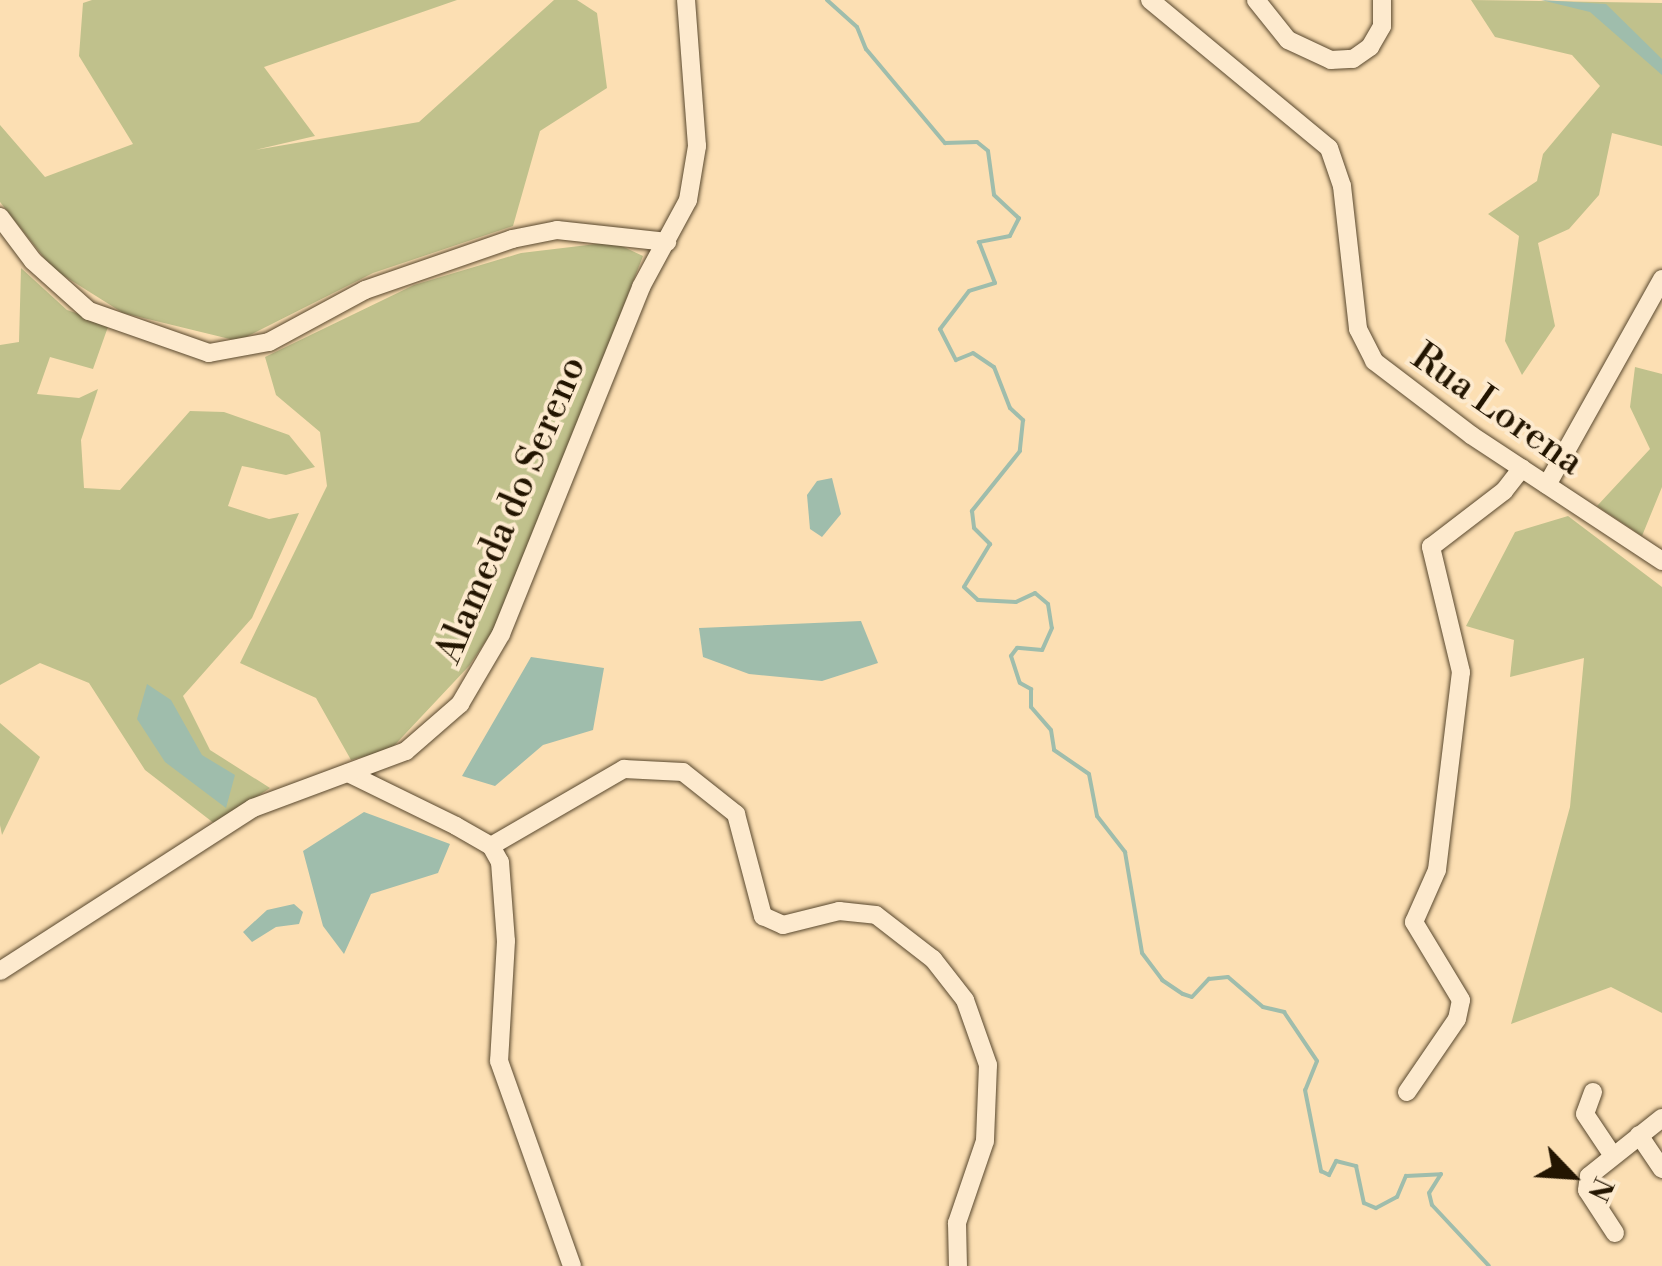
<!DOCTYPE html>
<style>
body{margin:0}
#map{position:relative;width:1662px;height:1266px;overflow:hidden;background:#fcdfb3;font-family:"Libre Bodoni",serif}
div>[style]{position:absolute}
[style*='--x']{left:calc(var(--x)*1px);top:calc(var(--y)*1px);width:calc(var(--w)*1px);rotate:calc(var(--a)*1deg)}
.green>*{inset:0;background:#c0c18c}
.water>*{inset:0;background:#9fbdac}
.stream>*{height:4px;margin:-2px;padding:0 2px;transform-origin:2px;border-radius:2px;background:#9fbdac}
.roads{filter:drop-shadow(0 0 2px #59482e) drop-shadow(0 0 2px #59482e)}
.minor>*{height:18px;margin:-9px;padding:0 9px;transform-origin:9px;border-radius:9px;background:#fdeace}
span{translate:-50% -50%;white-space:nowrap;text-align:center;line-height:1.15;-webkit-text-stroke:8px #fdeace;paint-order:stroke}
.street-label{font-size:38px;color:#231501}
.north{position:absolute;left:1522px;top:1126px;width:100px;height:100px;-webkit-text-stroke:8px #fdeace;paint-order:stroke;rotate:115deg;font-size:28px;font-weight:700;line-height:40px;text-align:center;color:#231501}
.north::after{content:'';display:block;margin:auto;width:35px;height:45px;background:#231501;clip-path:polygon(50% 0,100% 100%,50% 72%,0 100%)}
</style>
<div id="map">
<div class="green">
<i style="clip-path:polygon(92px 0,457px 0,264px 67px,315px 136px,255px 150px,419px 122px,554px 0,577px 0,597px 13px,607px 88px,540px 131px,513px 226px,373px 273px,238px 341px,123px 313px,53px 269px,0 202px,0 125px,45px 177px,133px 144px,79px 56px,83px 3px)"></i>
<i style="clip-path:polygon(1471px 0,1662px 3px,1662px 146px,1612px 133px,1599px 195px,1569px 229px,1538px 243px,1555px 326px,1522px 375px,1505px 341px,1519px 236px,1488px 214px,1537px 181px,1543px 154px,1600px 86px,1572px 55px,1495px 37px)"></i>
<i style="clip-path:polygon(613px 242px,643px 256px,504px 614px,469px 666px,390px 750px,351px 760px,316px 698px,240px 663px,327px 486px,320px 432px,276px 395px,265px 357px,414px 285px,521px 253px)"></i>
<i style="clip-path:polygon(21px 268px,67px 310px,109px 324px,93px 369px,50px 357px,37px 394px,79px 398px,98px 389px,81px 440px,84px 488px,120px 490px,190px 411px,224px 412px,289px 435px,315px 467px,286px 475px,242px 466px,228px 506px,269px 519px,299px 513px,252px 618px,183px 696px,210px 750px,270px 788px,215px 824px,145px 770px,89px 683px,40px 663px,0 685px,0 345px,19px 342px)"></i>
<i style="clip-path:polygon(1635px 367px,1662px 374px,1662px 487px,1642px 536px,1597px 506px,1650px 449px,1630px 407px)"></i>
<i style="clip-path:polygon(1568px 516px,1662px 587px,1662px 1013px,1611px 987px,1511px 1024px,1570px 807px,1584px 658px,1510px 677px,1514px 640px,1466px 626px,1515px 532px)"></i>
<i style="clip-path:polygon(0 723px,40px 757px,2px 835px,0 825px)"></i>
</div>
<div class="water">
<i style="clip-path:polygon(1541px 0,1606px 4px,1662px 59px,1662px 75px,1590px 12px)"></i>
<i style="clip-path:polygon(832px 478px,841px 514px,822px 537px,810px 529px,807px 495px,817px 481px)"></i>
<i style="clip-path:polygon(861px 621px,878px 663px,822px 681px,749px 674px,703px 657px,699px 628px)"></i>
<i style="clip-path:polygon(531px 657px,604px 668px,593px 730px,543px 745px,495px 786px,462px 776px)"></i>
<i style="clip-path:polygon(147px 684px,171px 700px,202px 755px,235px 775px,226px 808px,165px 762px,137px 719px)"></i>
<i style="clip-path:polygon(364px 812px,450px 844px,438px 873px,371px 894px,344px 954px,323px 926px,303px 851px)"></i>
<i style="clip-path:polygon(294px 904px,303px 912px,299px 924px,276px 927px,252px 942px,243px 932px,267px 910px)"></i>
</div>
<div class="stream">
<i style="--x:827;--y:0;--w:40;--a:42"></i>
<i style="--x:857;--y:27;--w:24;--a:68"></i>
<i style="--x:866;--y:49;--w:123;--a:50"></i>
<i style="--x:945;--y:143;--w:32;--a:-2"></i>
<i style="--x:977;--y:142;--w:14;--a:39"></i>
<i style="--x:988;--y:151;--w:44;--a:82.2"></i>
<i style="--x:994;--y:195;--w:34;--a:43"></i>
<i style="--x:1019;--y:218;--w:20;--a:117"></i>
<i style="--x:1010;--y:236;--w:32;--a:169"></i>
<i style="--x:979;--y:242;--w:44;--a:68.7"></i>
<i style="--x:995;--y:283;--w:27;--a:163"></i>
<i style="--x:969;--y:291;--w:48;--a:127.3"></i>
<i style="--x:940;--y:329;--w:35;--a:63"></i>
<i style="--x:956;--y:360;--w:18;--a:-22"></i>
<i style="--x:973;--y:353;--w:25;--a:34"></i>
<i style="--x:994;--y:367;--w:44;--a:68.7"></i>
<i style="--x:1010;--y:408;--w:18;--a:43"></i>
<i style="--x:1023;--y:420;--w:31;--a:96"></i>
<i style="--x:1020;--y:451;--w:77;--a:128.7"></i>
<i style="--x:972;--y:511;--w:17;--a:83"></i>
<i style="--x:974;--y:528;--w:23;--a:45"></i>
<i style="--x:990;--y:544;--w:50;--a:121.2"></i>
<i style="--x:964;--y:587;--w:19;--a:43"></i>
<i style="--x:978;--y:600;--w:38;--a:3"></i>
<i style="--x:1016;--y:602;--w:21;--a:-25"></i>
<i style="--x:1035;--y:593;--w:17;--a:40"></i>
<i style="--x:1048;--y:604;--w:24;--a:81"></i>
<i style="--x:1052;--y:628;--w:24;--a:114"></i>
<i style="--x:1042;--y:650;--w:25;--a:-175"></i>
<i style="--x:1017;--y:648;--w:10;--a:127"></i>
<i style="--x:1011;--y:656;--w:28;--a:72"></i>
<i style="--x:1020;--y:683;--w:13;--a:29"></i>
<i style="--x:1031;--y:689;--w:18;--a:90"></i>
<i style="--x:1031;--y:707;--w:30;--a:49"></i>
<i style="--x:1051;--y:730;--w:20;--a:81"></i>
<i style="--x:1054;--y:750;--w:42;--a:34.4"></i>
<i style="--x:1089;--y:774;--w:43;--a:79.2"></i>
<i style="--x:1097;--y:816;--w:46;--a:52.1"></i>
<i style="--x:1125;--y:852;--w:102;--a:80.4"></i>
<i style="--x:1142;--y:953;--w:34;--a:53"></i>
<i style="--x:1162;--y:980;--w:25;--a:34"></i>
<i style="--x:1183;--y:994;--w:9;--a:18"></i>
<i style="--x:1192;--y:997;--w:25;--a:-47"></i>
<i style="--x:1209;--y:979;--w:19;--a:-6"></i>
<i style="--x:1228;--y:977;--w:46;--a:40.6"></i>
<i style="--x:1263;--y:1007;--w:22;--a:13"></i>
<i style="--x:1284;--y:1012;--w:59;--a:56"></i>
<i style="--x:1317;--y:1061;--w:31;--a:112"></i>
<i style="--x:1305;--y:1090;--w:83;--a:78.8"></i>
<i style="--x:1321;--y:1171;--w:9;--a:27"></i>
<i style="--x:1329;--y:1175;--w:16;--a:-63"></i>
<i style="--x:1336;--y:1161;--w:21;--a:14"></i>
<i style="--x:1356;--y:1166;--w:38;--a:78"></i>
<i style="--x:1364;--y:1203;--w:13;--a:23"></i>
<i style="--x:1376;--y:1208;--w:24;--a:-28"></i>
<i style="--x:1397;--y:1197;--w:23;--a:-67"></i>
<i style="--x:1406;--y:1176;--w:35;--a:-3"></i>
<i style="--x:1441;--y:1174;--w:22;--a:122"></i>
<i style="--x:1429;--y:1193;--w:12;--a:76"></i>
<i style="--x:1432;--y:1205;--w:83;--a:46.9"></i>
</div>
<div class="roads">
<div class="minor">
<i style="--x:1150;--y:0;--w:232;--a:39.6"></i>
<i style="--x:1329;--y:148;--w:40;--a:71.1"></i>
<i style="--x:1342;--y:186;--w:144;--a:83.6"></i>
<i style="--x:1358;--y:329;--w:36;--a:63"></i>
<i style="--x:1374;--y:361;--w:122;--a:37.3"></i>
<i style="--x:1471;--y:435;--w:229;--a:33.4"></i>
<i style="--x:1256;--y:0;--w:51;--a:51.3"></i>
<i style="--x:1288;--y:40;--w:47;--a:24.9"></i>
<i style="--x:1331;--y:60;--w:22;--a:-3"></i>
<i style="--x:1353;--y:59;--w:21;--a:-35"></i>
<i style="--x:1370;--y:47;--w:24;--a:-60"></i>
<i style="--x:1382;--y:26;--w:26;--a:-90"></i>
<i style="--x:0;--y:217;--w:55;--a:53.1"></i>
<i style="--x:33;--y:261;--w:75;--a:41.8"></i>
<i style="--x:89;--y:311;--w:127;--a:19.3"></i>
<i style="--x:209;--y:353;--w:61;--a:-10.4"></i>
<i style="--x:269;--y:342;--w:109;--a:-28.4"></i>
<i style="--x:365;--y:290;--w:156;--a:-19.1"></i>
<i style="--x:512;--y:239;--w:46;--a:-11.3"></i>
<i style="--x:557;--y:230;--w:111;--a:6.2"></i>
<i style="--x:1547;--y:485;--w:236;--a:-60.8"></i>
<i style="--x:348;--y:773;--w:120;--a:26.1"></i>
<i style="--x:456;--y:826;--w:40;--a:29.7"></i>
<i style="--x:491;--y:846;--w:18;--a:61"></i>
<i style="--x:500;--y:862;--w:79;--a:85.7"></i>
<i style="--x:506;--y:941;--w:120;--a:93.3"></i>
<i style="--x:499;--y:1061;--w:218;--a:70.4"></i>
<i style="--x:491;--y:846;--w:154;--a:-30.1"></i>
<i style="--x:624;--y:769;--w:59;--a:2.9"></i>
<i style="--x:683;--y:772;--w:68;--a:38.4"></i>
<i style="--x:736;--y:814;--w:106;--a:75.2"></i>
<i style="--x:763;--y:916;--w:22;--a:24"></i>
<i style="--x:783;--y:925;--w:58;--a:-14"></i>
<i style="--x:839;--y:911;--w:37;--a:6"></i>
<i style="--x:876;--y:915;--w:72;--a:37.7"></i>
<i style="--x:933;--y:959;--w:52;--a:52"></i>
<i style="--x:965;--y:1000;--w:69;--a:70.5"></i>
<i style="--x:988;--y:1065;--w:76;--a:92.3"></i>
<i style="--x:985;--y:1141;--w:87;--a:108.9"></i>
<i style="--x:957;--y:1223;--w:43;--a:88.7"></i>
<i style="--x:0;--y:971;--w:301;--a:-32.8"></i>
<i style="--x:253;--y:808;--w:163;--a:-20.4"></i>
<i style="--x:406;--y:751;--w:72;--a:-41"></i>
<i style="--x:460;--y:704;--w:81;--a:-59.6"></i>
<i style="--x:501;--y:634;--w:374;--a:-68"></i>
<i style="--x:641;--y:287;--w:99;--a:-61.6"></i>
<i style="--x:688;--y:200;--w:55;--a:-80.5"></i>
<i style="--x:697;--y:146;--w:146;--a:-94.3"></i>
<i style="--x:1407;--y:1092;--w:88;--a:-55.6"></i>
<i style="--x:1457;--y:1019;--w:19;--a:-78"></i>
<i style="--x:1461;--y:1000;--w:91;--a:-121.1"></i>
<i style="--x:1414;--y:922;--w:57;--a:-66.1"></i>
<i style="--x:1437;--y:870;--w:199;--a:-83.1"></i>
<i style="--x:1461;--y:672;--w:129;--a:-103.5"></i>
<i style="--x:1431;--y:547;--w:92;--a:-37.5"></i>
<i style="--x:1504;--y:491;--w:29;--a:-52"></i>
<i style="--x:1593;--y:1092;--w:23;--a:110"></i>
<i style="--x:1585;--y:1114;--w:47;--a:56.3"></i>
<i style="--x:1639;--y:1135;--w:41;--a:55.9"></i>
<i style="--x:1615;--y:1233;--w:51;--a:-123.1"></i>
<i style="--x:1587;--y:1190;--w:14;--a:-82"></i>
<i style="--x:1589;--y:1176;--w:93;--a:-38.5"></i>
</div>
</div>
<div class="street-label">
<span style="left:1497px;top:410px;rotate:35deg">Rua Lorena</span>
<span style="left:511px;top:510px;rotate:-67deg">Alameda do Sereno</span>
</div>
<div class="north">N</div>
</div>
